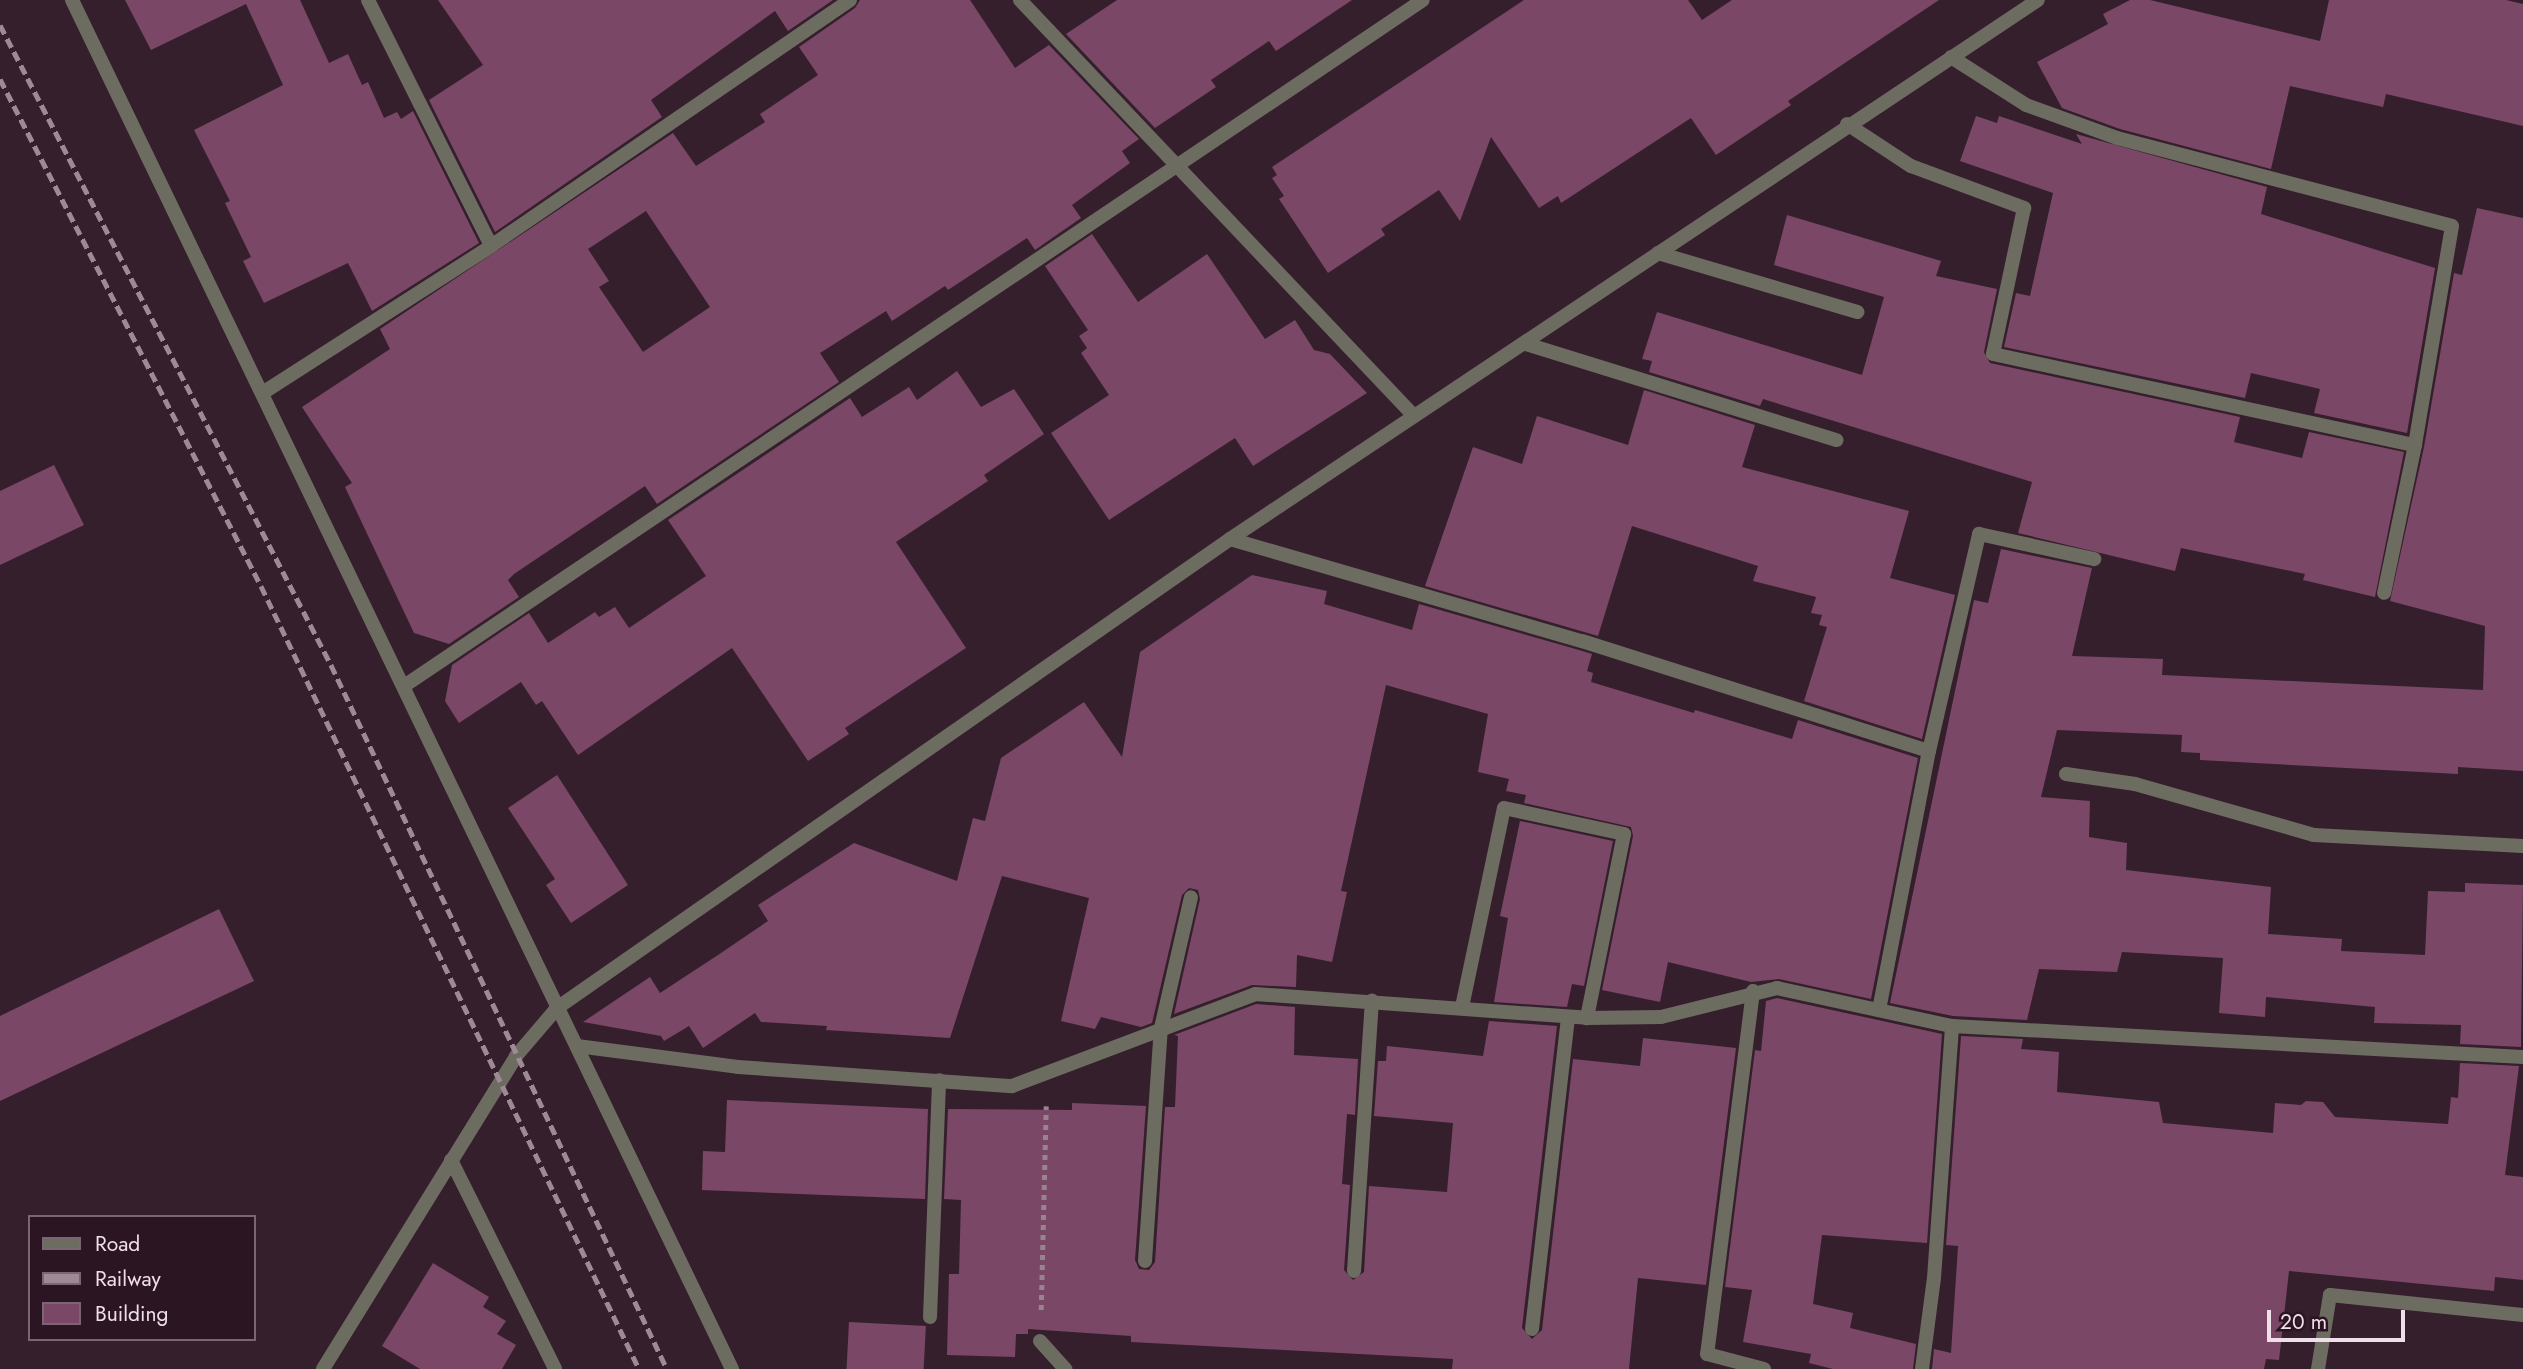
<!DOCTYPE html>
<style>
body{margin:0}
#map{position:relative;width:2523px;height:1369px;overflow:hidden;background:#361f2d;font-family:Jost,sans-serif}
div>[style]{position:absolute}
[style*='--x']{left:calc(var(--x)*1px);top:calc(var(--y)*1px);width:calc(var(--w)*1px);rotate:calc(var(--a)*1deg)}
.building>*{inset:0;background:#7a4766;transform-origin:0 0}
.path>*{height:4.5px;margin-top:-2.25px;transform-origin:0;background:repeating-linear-gradient(90deg,#97848f 0 5px,transparent 0 10px)}
.service>*{height:14px;margin:-7px;padding:0 7px;transform-origin:7px;border-radius:7px;background:#6c6d60}
.minor>*{height:14px;margin:-7px;padding:0 7px;transform-origin:7px;border-radius:7px;background:#6c6d60}
.tertiary>*{height:14px;margin:-7px;padding:0 7px;transform-origin:7px;border-radius:7px;background:#6c6d60}
.rail>*{height:5px;margin-top:-2.5px;transform-origin:0;background:repeating-linear-gradient(90deg,#9d8a95 0 10px,transparent 0 15px)}
span{translate:-50% -50%;white-space:nowrap;text-align:center;line-height:1.15;-webkit-text-stroke:5px #2c1523;paint-order:stroke}
.legend{position:absolute;left:28px;top:1215px;width:228px;height:126px;box-sizing:border-box;background:#2c1523;border:2px solid #7a6672;margin:0;padding:9px 12px;list-style:none;font-size:21px;color:#efdfe8}
.legend li{display:flex;align-items:center;gap:14px;height:35px}
.legend b{width:35px;border:2px solid #7a6672}
.scale{position:absolute;left:2267px;top:1310px;width:138px;height:32px;box-sizing:border-box;border:4px solid #efdfe8;border-top:0;padding-left:9px;font-size:21px;line-height:24px;white-space:nowrap;color:#efdfe8;-webkit-text-stroke:5px #2c1523;paint-order:stroke}
</style>
<div id="map">
<div class="building">
<i style="clip-path:polygon(125px 0,300px 0,329px 63px,348px 54px,362px 85px,368px 82px,384px 118px,397px 112px,401px 119px,413px 111px,479px 243px,372px 311px,348px 263px,264px 303px,243px 261px,251px 257px,225px 203px,230px 201px,194px 130px,283px 85px,246px 4px,151px 50px)"></i>
<i style="clip-path:polygon(438px 0,833px 0,788px 31px,775px 11px,651px 100px,662px 117px,495px 232px,429px 100px,483px 65px)"></i>
<i style="clip-path:polygon(evenodd,860px 0,970px 0,1015px 68px,1049px 45px,1139px 139px,1122px 151px,1130px 163px,1072px 205px,1081px 218px,1035px 250px,1027px 238px,948px 290px,945px 286px,892px 321px,886px 311px,820px 353px,839px 382px,657px 504px,645px 486px,514px 574px,508px 580px,519px 597px,449px 644px,414px 633px,345px 487px,352px 483px,302px 407px,390px 349px,380px 329px,673px 133px,696px 166px,765px 122px,760px 114px,818px 75px,799px 47px,855px 8px,860px 0,646px 211px,710px 307px,643px 352px,599px 287px,609px 281px,588px 249px,646px 211px)"></i>
<i style="clip-path:polygon(1117px 0,1352px 0,1276px 51px,1269px 41px,1211px 80px,1216px 87px,1155px 128px,1066px 34px)"></i>
<i style="clip-path:polygon(1524px 0,1688px 0,1702px 20px,1732px 0,1939px 0,1788px 101px,1791px 105px,1716px 155px,1691px 118px,1561px 203px,1558px 196px,1539px 208px,1491px 137px,1460px 221px,1439px 190px,1381px 229px,1385px 235px,1328px 273px,1279px 199px,1284px 196px,1272px 178px,1277px 175px,1272px 167px)"></i>
<i style="clip-path:polygon(2130px 0,2150px 0,2320px 41px,2329px 0,2506px 0,2523px 4px,2523px 126px,2386px 94px,2383px 107px,2290px 86px,2271px 169px,2120px 129px,2062px 108px,2037px 62px,2108px 24px,2103px 14px)"></i>
<i style="clip-path:polygon(1976px 116px,1997px 123px,1999px 116px,2082px 144px,2076px 134px,2267px 187px,2261px 214px,2435px 268px,2407px 433px,2314px 413px,2320px 389px,2251px 373px,2245px 398px,2004px 347px,2016px 293px,2030px 296px,2053px 193px,1960px 161px)"></i>
<i style="clip-path:polygon(2477px 208px,2523px 218px,2523px 771px,2458px 767px,2458px 774px,2200px 760px,2200px 753px,2181px 752px,2182px 735px,2057px 730px,2041px 797px,2090px 801px,2089px 837px,2127px 843px,2126px 870px,2271px 887px,2268px 934px,2342px 939px,2341px 951px,2425px 955px,2428px 891px,2465px 892px,2465px 883px,2523px 885px,2521px 1047px,2460px 1044px,2461px 1025px,2374px 1023px,2375px 1007px,2266px 997px,2265px 1017px,2219px 1013px,2223px 958px,2122px 952px,2117px 972px,2039px 969px,2027px 1020px,1953px 1016px,1890px 1003px,1974px 600px,1988px 603px,2001px 549px,2092px 568px,2072px 656px,2163px 659px,2162px 675px,2483px 690px,2485px 626px,2390px 601px,2424px 447px,2454px 273px,2462px 275px)"></i>
<i style="clip-path:polygon(1787px 215px,1941px 261px,1936px 276px,1997px 289px,1984px 352px,1990px 363px,2240px 417px,2234px 442px,2302px 458px,2309px 432px,2404px 452px,2375px 597px,2303px 580px,2305px 574px,2181px 548px,2175px 571px,2018px 533px,2032px 482px,1763px 399px,1760px 406px,1649px 372px,1652px 361px,1642px 359px,1657px 312px,1862px 375px,1884px 297px,1774px 265px)"></i>
<i style="clip-path:polygon(1092px 234px,1138px 302px,1207px 254px,1265px 339px,1295px 320px,1314px 350px,1330px 354px,1367px 393px,1253px 466px,1235px 438px,1109px 520px,1051px 433px,1109px 395px,1081px 353px,1087px 348px,1079px 336px,1088px 330px,1045px 266px)"></i>
<i style="clip-path:polygon(957px 371px,981px 407px,1014px 389px,1044px 434px,984px 475px,988px 481px,896px 542px,966px 648px,845px 728px,849px 734px,808px 761px,732px 648px,578px 755px,542px 701px,536px 705px,521px 682px,459px 723px,445px 701px,452px 665px,529px 613px,548px 643px,595px 612px,599px 617px,615px 607px,629px 628px,706px 576px,668px 520px,850px 398px,862px 417px,909px 387px,917px 400px)"></i>
<i style="clip-path:polygon(1644px 390px,1755px 425px,1742px 467px,1909px 511px,1890px 578px,1955px 595px,1922px 739px,1804px 701px,1827px 627px,1819px 625px,1822px 615px,1811px 613px,1816px 597px,1753px 581px,1758px 566px,1632px 526px,1598px 636px,1425px 586px,1473px 447px,1522px 464px,1537px 416px,1628px 445px)"></i>
<i style="clip-path:polygon(54px 465px,84px 525px,0 565px,0 491px)"></i>
<i style="clip-path:polygon(1252px 575px,1327px 591px,1324px 604px,1412px 630px,1419px 604px,1579px 650px,1592px 654px,1587px 671px,1593px 673px,1591px 682px,1694px 713px,1695px 710px,1792px 739px,1798px 720px,1918px 758px,1871px 999px,1779px 979px,1751px 982px,1668px 962px,1660px 1002px,1602px 990px,1633px 836px,1631px 827px,1524px 803px,1526px 795px,1506px 791px,1509px 779px,1478px 772px,1488px 714px,1386px 685px,1341px 891px,1347px 892px,1332px 962px,1297px 955px,1296px 987px,1252px 985px,1174px 1014px,1200px 899px,1198px 890px,1189px 888px,1182px 895px,1152px 1023px,1141px 1027px,1101px 1017px,1095px 1029px,1061px 1021px,1089px 898px,1002px 876px,950px 1038px,826px 1030px,827px 1026px,761px 1022px,755px 1013px,703px 1048px,689px 1026px,664px 1041px,661px 1036px,583px 1022px,650px 977px,660px 993px,718px 955px,768px 921px,758px 905px,854px 843px,957px 881px,973px 818px,985px 821px,1001px 758px,1084px 702px,1122px 757px,1140px 652px)"></i>
<i style="clip-path:polygon(557px 775px,628px 885px,571px 923px,546px 885px,555px 879px,508px 808px)"></i>
<i style="clip-path:polygon(1520px 821px,1613px 841px,1584px 986px,1572px 984px,1567px 1007px,1494px 1002px,1508px 918px,1500px 916px)"></i>
<i style="clip-path:polygon(219px 909px,254px 981px,0 1101px,0 1016px)"></i>
<i style="clip-path:polygon(1777px 998px,1942px 1034px,1927px 1243px,1822px 1235px,1813px 1304px,1853px 1313px,1850px 1328px,1916px 1344px,1913px 1369px,1833px 1369px,1809px 1363px,1811px 1354px,1743px 1342px,1752px 1290px,1725px 1287px,1755px 1050px,1761px 1051px,1766px 1001px)"></i>
<i style="clip-path:polygon(1256px 1004px,1295px 1007px,1294px 1055px,1358px 1059px,1355px 1115px,1347px 1114px,1342px 1184px,1350px 1185px,1344px 1270px,1353px 1280px,1364px 1272px,1369px 1186px,1447px 1192px,1453px 1123px,1374px 1116px,1378px 1061px,1386px 1061px,1387px 1046px,1483px 1056px,1489px 1021px,1557px 1026px,1522px 1328px,1532px 1339px,1542px 1330px,1573px 1059px,1640px 1066px,1643px 1038px,1736px 1048px,1706px 1285px,1638px 1278px,1629px 1369px,1452px 1369px,1453px 1359px,1131px 1342px,1131px 1336px,1028px 1329px,1028px 1334px,1016px 1334px,1015px 1357px,947px 1355px,949px 1274px,959px 1274px,961px 1200px,944px 1199px,948px 1109px,1072px 1110px,1072px 1103px,1146px 1106px,1135px 1260px,1139px 1269px,1149px 1270px,1155px 1262px,1165px 1107px,1175px 1107px,1178px 1036px,1174px 1035px)"></i>
<i style="clip-path:polygon(1961px 1036px,2023px 1039px,2021px 1049px,2059px 1052px,2057px 1092px,2159px 1102px,2163px 1123px,2273px 1133px,2275px 1103px,2301px 1105px,2306px 1101px,2323px 1102px,2335px 1117px,2448px 1124px,2451px 1097px,2458px 1098px,2460px 1063px,2519px 1066px,2505px 1175px,2523px 1177px,2523px 1280px,2495px 1277px,2494px 1291px,2289px 1271px,2279px 1360px,2266px 1359px,2264px 1369px,1932px 1369px,1934px 1349px,1951px 1353px,1958px 1246px,1946px 1245px)"></i>
<i style="clip-path:polygon(727px 1100px,928px 1109px,925px 1199px,702px 1190px,703px 1151px,725px 1152px)"></i>
<i style="clip-path:polygon(433px 1263px,489px 1297px,483px 1307px,506px 1321px,497px 1334px,516px 1345px,502px 1369px,420px 1369px,382px 1346px)"></i>
<i style="left:849px;top:1322px;width:77px;height:47px;rotate:3deg"></i>
</div>
<div class="path">
<i style="--x:1041;--y:1310;--w:204;--a:-88.6"></i>
</div>
<div class="service">
<i style="--x:1658;--y:253;--w:208;--a:16.5"></i>
<i style="--x:1526;--y:344;--w:325;--a:17.2"></i>
<i style="--x:1145;--y:1261;--w:234;--a:-86.1"></i>
<i style="--x:1161;--y:1028;--w:134;--a:-77.1"></i>
<i style="--x:1354;--y:1271;--w:271;--a:-86.2"></i>
<i style="--x:930;--y:1317;--w:237;--a:-87.8"></i>
<i style="--x:1532;--y:1329;--w:314;--a:-83.4"></i>
</div>
<div class="minor">
<i style="--x:72;--y:0;--w:1520;--a:64.26"></i>
<i style="--x:368;--y:0;--w:275;--a:63.4"></i>
<i style="--x:1020;--y:0;--w:573;--a:46.56"></i>
<i style="--x:1951;--y:57;--w:89;--a:32.6"></i>
<i style="--x:2026;--y:105;--w:97;--a:19.9"></i>
<i style="--x:2117;--y:138;--w:346;--a:14.7"></i>
<i style="--x:2452;--y:226;--w:222;--a:99.6"></i>
<i style="--x:2415;--y:445;--w:151;--a:101.8"></i>
<i style="--x:1847;--y:124;--w:77;--a:33.3"></i>
<i style="--x:1911;--y:166;--w:121;--a:20.4"></i>
<i style="--x:2024;--y:208;--w:149;--a:102"></i>
<i style="--x:1993;--y:354;--w:432;--a:12.2"></i>
<i style="--x:264;--y:392;--w:270;--a:-32.7"></i>
<i style="--x:491;--y:246;--w:435;--a:-34.4"></i>
<i style="--x:1230;--y:539;--w:366;--a:16.2"></i>
<i style="--x:1582;--y:641;--w:364;--a:17.6"></i>
<i style="--x:404;--y:686;--w:1228;--a:-33.95"></i>
<i style="--x:2066;--y:774;--w:70;--a:8.2"></i>
<i style="--x:2135;--y:784;--w:186;--a:15.9"></i>
<i style="--x:2314;--y:835;--w:209;--a:3"></i>
<i style="--x:1753;--y:991;--w:366;--a:97.2"></i>
<i style="--x:1707;--y:1354;--w:59;--a:14.7"></i>
<i style="--x:1462;--y:1007;--w:203;--a:-78.1"></i>
<i style="--x:1504;--y:808;--w:123;--a:12.2"></i>
<i style="--x:1624;--y:834;--w:188;--a:101.4"></i>
<i style="--x:1879;--y:1010;--w:264;--a:-79.1"></i>
<i style="--x:1929;--y:751;--w:223;--a:-77"></i>
<i style="--x:1979;--y:534;--w:118;--a:12.3"></i>
<i style="--x:577;--y:1046;--w:162;--a:7.4"></i>
<i style="--x:738;--y:1067;--w:275;--a:4"></i>
<i style="--x:1012;--y:1086;--w:260;--a:-20.7"></i>
<i style="--x:1255;--y:994;--w:333;--a:4.1"></i>
<i style="--x:1587;--y:1018;--w:74;--a:-0.8"></i>
<i style="--x:1661;--y:1017;--w:120;--a:-14"></i>
<i style="--x:1777;--y:988;--w:179;--a:12.3"></i>
<i style="--x:1952;--y:1026;--w:572;--a:3.11"></i>
<i style="--x:451;--y:1160;--w:233;--a:63.5"></i>
<i style="--x:1040;--y:1341;--w:38;--a:48"></i>
<i style="--x:1922;--y:1369;--w:92;--a:-82.5"></i>
<i style="--x:1934;--y:1278;--w:253;--a:-85.9"></i>
<i style="--x:2318;--y:1369;--w:75;--a:-80.8"></i>
<i style="--x:2330;--y:1295;--w:194;--a:5.9"></i>
</div>
<div class="tertiary">
<i style="--x:323;--y:1369;--w:368;--a:-58.3"></i>
<i style="--x:516;--y:1056;--w:63;--a:-49.5"></i>
<i style="--x:557;--y:1008;--w:820;--a:-34.87"></i>
<i style="--x:1230;--y:539;--w:971;--a:-33.71"></i>
</div>
<div class="rail">
<i style="--x:0;--y:25;--w:721;--a:62.65"></i>
<i style="--x:331;--y:665;--w:780;--a:64.49"></i>
<i style="--x:0;--y:79;--w:570;--a:62.76"></i>
<i style="--x:261;--y:586;--w:869;--a:64.23"></i>
</div>
<ul class="legend">
<li><b style="height:9px;background:#6c6d60"></b>Road</li>
<li><b style="height:9px;background:#9d8a95"></b>Railway</li>
<li><b style="height:19px;background:#7a4766"></b>Building</li>
</ul>
<div class="scale">20 m</div>
</div>
